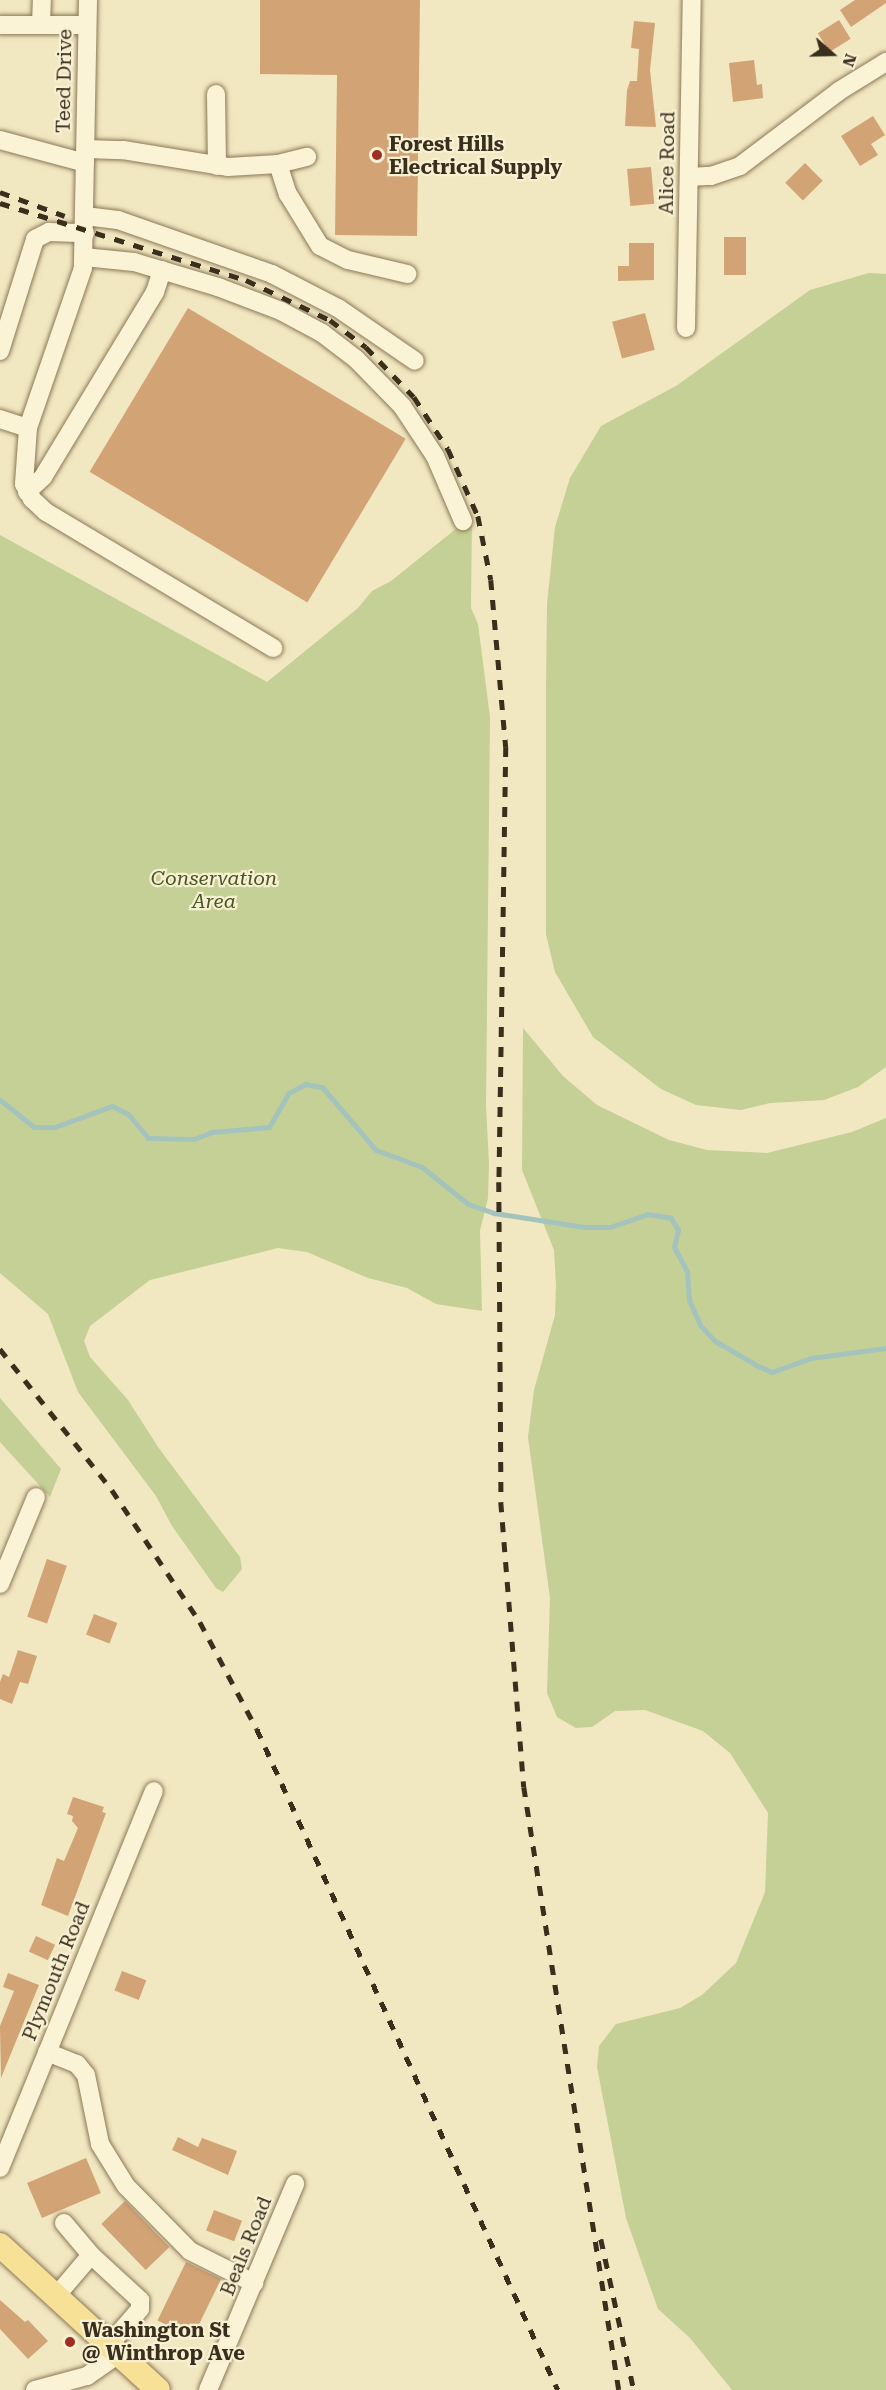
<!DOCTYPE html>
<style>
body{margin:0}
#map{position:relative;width:886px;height:2390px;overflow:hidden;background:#f1e7c1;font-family:"Roboto Serif",serif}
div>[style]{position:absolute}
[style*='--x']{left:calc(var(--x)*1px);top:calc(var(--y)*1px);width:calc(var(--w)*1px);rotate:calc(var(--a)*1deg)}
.green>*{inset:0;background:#c4d095}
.stream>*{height:5px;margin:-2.5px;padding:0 2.5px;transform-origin:2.5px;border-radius:2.5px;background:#a4c3bd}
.building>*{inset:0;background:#d1a375;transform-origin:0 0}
.roads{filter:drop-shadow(0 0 2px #8c7857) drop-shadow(0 0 2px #8c7857)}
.minor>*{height:18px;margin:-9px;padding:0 9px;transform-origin:9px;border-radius:9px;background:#fbf3d5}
.major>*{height:24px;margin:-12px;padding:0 12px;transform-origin:12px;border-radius:12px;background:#f6e197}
.rail>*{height:4.5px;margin-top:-2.25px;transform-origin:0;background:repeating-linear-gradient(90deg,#3a2e1d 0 10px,transparent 0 20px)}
.dots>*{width:16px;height:16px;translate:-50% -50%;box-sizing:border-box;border:3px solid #f8f0d2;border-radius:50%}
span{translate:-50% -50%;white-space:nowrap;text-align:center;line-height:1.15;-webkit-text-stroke:4.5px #f8f0d2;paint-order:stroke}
.street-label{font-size:20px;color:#3a2e1d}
.poi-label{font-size:20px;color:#3a2e1d;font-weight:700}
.left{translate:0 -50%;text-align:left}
.park-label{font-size:20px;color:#465822;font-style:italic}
.north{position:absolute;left:802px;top:24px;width:60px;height:60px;-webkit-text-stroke:4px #f8f0d2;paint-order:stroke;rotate:110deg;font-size:16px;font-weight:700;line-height:24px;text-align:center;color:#3a2e1d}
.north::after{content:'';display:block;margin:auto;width:21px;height:27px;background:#3a2e1d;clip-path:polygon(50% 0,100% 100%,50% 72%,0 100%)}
</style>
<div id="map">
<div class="green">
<i style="clip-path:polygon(869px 273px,886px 274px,886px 1067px,858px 1087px,824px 1100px,770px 1103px,741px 1110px,696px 1105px,661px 1089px,593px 1037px,555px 972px,546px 934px,546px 688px,547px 604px,555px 527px,570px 478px,601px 426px,676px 386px,810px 290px)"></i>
<i style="clip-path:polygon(472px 516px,471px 608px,478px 624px,490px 717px,486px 1106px,489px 1164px,488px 1198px,480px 1231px,482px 1311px,436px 1304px,407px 1288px,368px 1278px,307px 1252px,278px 1248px,150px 1280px,90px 1326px,84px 1341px,90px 1357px,128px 1400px,158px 1447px,240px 1557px,242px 1569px,223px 1592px,216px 1588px,172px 1526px,156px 1496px,78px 1392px,48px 1314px,0 1273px,0 535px,267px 682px,358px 608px,372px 591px,391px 581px)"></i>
<i style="clip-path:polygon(523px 1028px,563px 1076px,597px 1105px,669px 1140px,707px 1150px,767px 1153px,852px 1132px,886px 1118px,886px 2390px,732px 2390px,690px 2338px,658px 2309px,626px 2218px,597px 2067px,599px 2046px,616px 2024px,680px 2008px,702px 1995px,736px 1963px,765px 1892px,768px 1813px,730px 1753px,703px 1731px,645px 1710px,615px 1711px,592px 1727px,576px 1728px,557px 1717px,547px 1693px,550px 1598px,528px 1437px,534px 1390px,555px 1315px,556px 1285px,554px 1250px,522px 1170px)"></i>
<i style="clip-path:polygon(0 1398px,61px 1469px,50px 1497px,0 1442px)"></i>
</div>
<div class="stream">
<i style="--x:0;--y:1100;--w:43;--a:38.5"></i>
<i style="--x:34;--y:1127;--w:21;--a:0"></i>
<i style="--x:55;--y:1127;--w:61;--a:-20.2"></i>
<i style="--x:112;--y:1106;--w:18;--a:27"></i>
<i style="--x:128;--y:1114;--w:31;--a:50"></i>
<i style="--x:148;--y:1138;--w:46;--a:1.2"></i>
<i style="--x:194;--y:1139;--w:19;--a:-21"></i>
<i style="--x:212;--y:1132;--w:57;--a:-5"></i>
<i style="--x:269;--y:1127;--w:39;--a:-60"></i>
<i style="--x:289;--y:1093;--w:18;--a:-29"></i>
<i style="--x:305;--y:1084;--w:17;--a:10"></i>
<i style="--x:322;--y:1087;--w:83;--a:49.4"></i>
<i style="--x:376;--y:1150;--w:49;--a:20.3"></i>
<i style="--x:422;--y:1167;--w:59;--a:38.8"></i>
<i style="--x:468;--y:1204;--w:28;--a:19"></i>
<i style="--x:494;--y:1213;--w:91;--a:8.8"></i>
<i style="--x:584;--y:1227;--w:26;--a:0"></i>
<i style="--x:610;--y:1227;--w:39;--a:-19"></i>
<i style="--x:647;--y:1214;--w:24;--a:9"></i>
<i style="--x:671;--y:1218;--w:14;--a:60"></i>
<i style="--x:678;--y:1230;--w:17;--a:103"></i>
<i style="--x:674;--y:1247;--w:27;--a:62"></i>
<i style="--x:687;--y:1271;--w:29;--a:86"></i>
<i style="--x:689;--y:1300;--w:27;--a:66"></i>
<i style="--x:700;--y:1325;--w:22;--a:47"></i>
<i style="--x:715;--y:1341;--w:50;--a:30.2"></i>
<i style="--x:758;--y:1366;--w:15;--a:23"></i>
<i style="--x:772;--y:1372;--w:41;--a:-19.7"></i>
<i style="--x:811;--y:1358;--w:76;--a:-7.6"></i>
</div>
<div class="building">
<i style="clip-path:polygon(260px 0,420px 0,417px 236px,335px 235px,337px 75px,260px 74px)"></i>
<i style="clip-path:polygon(855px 0,886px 0,886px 3px,851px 27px,840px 10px)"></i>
<i style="left:839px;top:20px;width:22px;height:25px;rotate:58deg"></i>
<i style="clip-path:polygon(634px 21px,655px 23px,650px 70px,656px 127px,625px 126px,627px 90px,630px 81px,637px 81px,639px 49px,631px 48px)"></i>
<i style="clip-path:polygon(754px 60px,757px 85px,762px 84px,763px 98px,733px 102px,729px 63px)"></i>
<i style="clip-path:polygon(873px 116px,885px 135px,871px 144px,878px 155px,860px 166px,841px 136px)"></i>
<i style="left:805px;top:163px;width:25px;height:28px;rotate:45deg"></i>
<i style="left:651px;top:167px;width:37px;height:24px;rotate:85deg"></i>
<i style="left:724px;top:237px;width:22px;height:38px"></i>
<i style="clip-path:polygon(629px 243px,654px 243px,654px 280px,618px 281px,618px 266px,629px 266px)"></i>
<i style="left:188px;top:308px;width:254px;height:191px;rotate:31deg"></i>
<i style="left:645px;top:313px;width:38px;height:34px;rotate:75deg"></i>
<i style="left:47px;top:1559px;width:21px;height:61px;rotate:19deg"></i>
<i style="left:94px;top:1614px;width:25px;height:22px;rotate:21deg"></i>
<i style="clip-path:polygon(18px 1650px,37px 1656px,28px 1684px,20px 1682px,12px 1704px,0 1699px,0 1682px,3px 1674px,9px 1677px)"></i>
<i style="clip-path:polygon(73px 1797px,104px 1807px,102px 1812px,106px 1813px,68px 1916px,41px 1905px,57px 1858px,64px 1861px,78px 1828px,72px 1821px,73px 1816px,67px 1814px)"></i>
<i style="left:36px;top:1936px;width:21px;height:17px;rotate:25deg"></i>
<i style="left:122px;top:1971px;width:26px;height:21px;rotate:21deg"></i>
<i style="clip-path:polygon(8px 1973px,39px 1985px,1px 2078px,0 2026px,14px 1991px,3px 1987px)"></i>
<i style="clip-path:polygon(178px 2137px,198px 2147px,202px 2138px,237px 2151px,228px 2175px,172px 2150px)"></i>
<i style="left:86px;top:2158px;width:38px;height:64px;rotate:67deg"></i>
<i style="left:125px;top:2201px;width:64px;height:33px;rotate:46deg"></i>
<i style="left:214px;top:2210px;width:30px;height:22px;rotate:21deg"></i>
<i style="left:186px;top:2262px;width:39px;height:65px;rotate:26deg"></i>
<i style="clip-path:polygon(0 2300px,25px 2322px,28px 2320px,48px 2341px,28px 2359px,0 2329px)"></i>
</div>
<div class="roads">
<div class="minor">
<i style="--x:88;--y:0;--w:268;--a:91.1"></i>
<i style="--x:83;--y:268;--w:169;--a:109"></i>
<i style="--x:28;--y:428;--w:56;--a:94.1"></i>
<i style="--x:24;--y:484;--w:17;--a:62"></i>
<i style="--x:32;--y:499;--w:19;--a:43"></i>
<i style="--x:46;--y:512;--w:265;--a:30.9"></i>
<i style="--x:0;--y:25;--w:87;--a:0"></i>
<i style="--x:41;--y:25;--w:25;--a:-88"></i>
<i style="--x:216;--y:94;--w:72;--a:89.2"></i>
<i style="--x:0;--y:140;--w:88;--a:15.1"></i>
<i style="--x:86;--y:149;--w:37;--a:2"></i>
<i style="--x:123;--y:150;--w:106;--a:9.2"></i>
<i style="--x:228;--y:167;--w:50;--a:-3.4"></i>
<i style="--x:278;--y:164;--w:30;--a:-14"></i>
<i style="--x:278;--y:164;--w:32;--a:72"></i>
<i style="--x:288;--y:194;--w:61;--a:58.4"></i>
<i style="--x:320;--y:246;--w:31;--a:27"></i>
<i style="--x:348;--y:260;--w:61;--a:13.3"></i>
<i style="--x:689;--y:177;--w:22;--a:-3"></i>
<i style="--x:711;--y:176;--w:31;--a:-19"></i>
<i style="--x:740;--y:166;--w:124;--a:-37.1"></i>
<i style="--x:839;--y:91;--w:55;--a:-31.7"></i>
<i style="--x:85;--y:216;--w:33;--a:7"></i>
<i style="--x:118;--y:220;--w:163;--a:19.3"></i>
<i style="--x:272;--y:274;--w:74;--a:27.3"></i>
<i style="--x:338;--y:308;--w:93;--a:34.5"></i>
<i style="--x:84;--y:257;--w:50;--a:5.7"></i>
<i style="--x:134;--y:262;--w:88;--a:16.6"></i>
<i style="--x:218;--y:287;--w:67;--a:20.9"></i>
<i style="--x:281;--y:311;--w:47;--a:28.2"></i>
<i style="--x:322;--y:333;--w:43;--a:37.4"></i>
<i style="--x:356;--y:359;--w:66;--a:45.6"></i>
<i style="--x:402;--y:406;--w:60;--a:56.6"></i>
<i style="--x:435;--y:456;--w:71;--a:66.7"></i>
<i style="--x:686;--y:328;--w:328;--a:-89"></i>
<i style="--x:0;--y:351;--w:117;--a:-72.6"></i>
<i style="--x:35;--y:239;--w:16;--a:-27"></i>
<i style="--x:49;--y:232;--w:36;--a:2"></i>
<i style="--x:0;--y:419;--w:29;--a:18"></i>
<i style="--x:27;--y:492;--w:22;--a:-43"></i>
<i style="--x:43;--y:477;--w:216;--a:-58.8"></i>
<i style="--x:155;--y:292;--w:23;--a:-72"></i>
<i style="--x:0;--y:1584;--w:94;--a:-67.5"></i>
<i style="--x:47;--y:2052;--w:32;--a:22"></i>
<i style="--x:77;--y:2064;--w:14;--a:51"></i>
<i style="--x:86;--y:2075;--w:70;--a:78.5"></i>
<i style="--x:100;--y:2144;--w:49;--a:58.2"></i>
<i style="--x:126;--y:2186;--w:91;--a:45.4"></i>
<i style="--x:190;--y:2251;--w:72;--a:26.6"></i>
<i style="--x:0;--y:2168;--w:407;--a:-67.8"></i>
<i style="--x:64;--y:2223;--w:42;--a:49.8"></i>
<i style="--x:91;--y:2255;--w:67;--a:42.6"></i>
<i style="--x:140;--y:2300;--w:9;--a:90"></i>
<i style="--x:140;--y:2309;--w:46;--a:130.6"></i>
<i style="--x:57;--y:2295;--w:52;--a:-49.6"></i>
<i style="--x:35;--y:2390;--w:54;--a:-15.1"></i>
<i style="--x:87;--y:2376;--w:40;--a:-34.9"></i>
<i style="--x:208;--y:2390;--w:224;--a:-67.1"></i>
</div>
<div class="major">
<i style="--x:0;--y:2245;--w:214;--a:42.5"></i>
</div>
</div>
<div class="rail">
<i style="--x:0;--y:192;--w:69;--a:20.3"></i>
<i style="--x:0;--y:203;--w:258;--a:17.4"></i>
<i style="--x:246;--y:280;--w:93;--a:25.5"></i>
<i style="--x:330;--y:320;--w:45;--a:36.9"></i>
<i style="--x:366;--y:347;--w:69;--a:46.2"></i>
<i style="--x:414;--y:397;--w:62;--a:56.8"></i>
<i style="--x:448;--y:449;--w:73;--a:65.9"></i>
<i style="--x:478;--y:516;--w:65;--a:78.5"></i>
<i style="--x:491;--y:580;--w:168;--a:84.9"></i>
<i style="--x:506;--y:747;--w:435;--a:90.9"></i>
<i style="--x:499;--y:1182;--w:320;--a:89.6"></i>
<i style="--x:501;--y:1502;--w:286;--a:85.4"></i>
<i style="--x:524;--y:1787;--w:610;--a:81.05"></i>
<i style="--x:0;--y:1349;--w:180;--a:51.5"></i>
<i style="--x:112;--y:1490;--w:159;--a:56.3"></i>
<i style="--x:200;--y:1622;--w:121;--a:62"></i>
<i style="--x:257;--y:1729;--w:726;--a:65.52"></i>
<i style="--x:601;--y:2239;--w:155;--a:77.7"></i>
</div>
<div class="dots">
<i style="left:377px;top:155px;background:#9f2d24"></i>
<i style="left:70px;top:2342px;background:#9f2d24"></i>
</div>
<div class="street-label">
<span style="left:64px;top:81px;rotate:-89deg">Teed Drive</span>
<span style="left:667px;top:163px;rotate:-89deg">Alice Road</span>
<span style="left:56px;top:1971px;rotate:-68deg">Plymouth Road</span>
<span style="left:246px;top:2246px;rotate:-68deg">Beals Road</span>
</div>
<div class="poi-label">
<span class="left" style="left:389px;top:156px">Forest Hills<br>Electrical Supply</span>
<span class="left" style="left:82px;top:2342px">Washington St<br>@ Winthrop Ave</span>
</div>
<div class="park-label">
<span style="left:214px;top:890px">Conservation<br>Area</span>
</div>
<div class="north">N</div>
</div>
